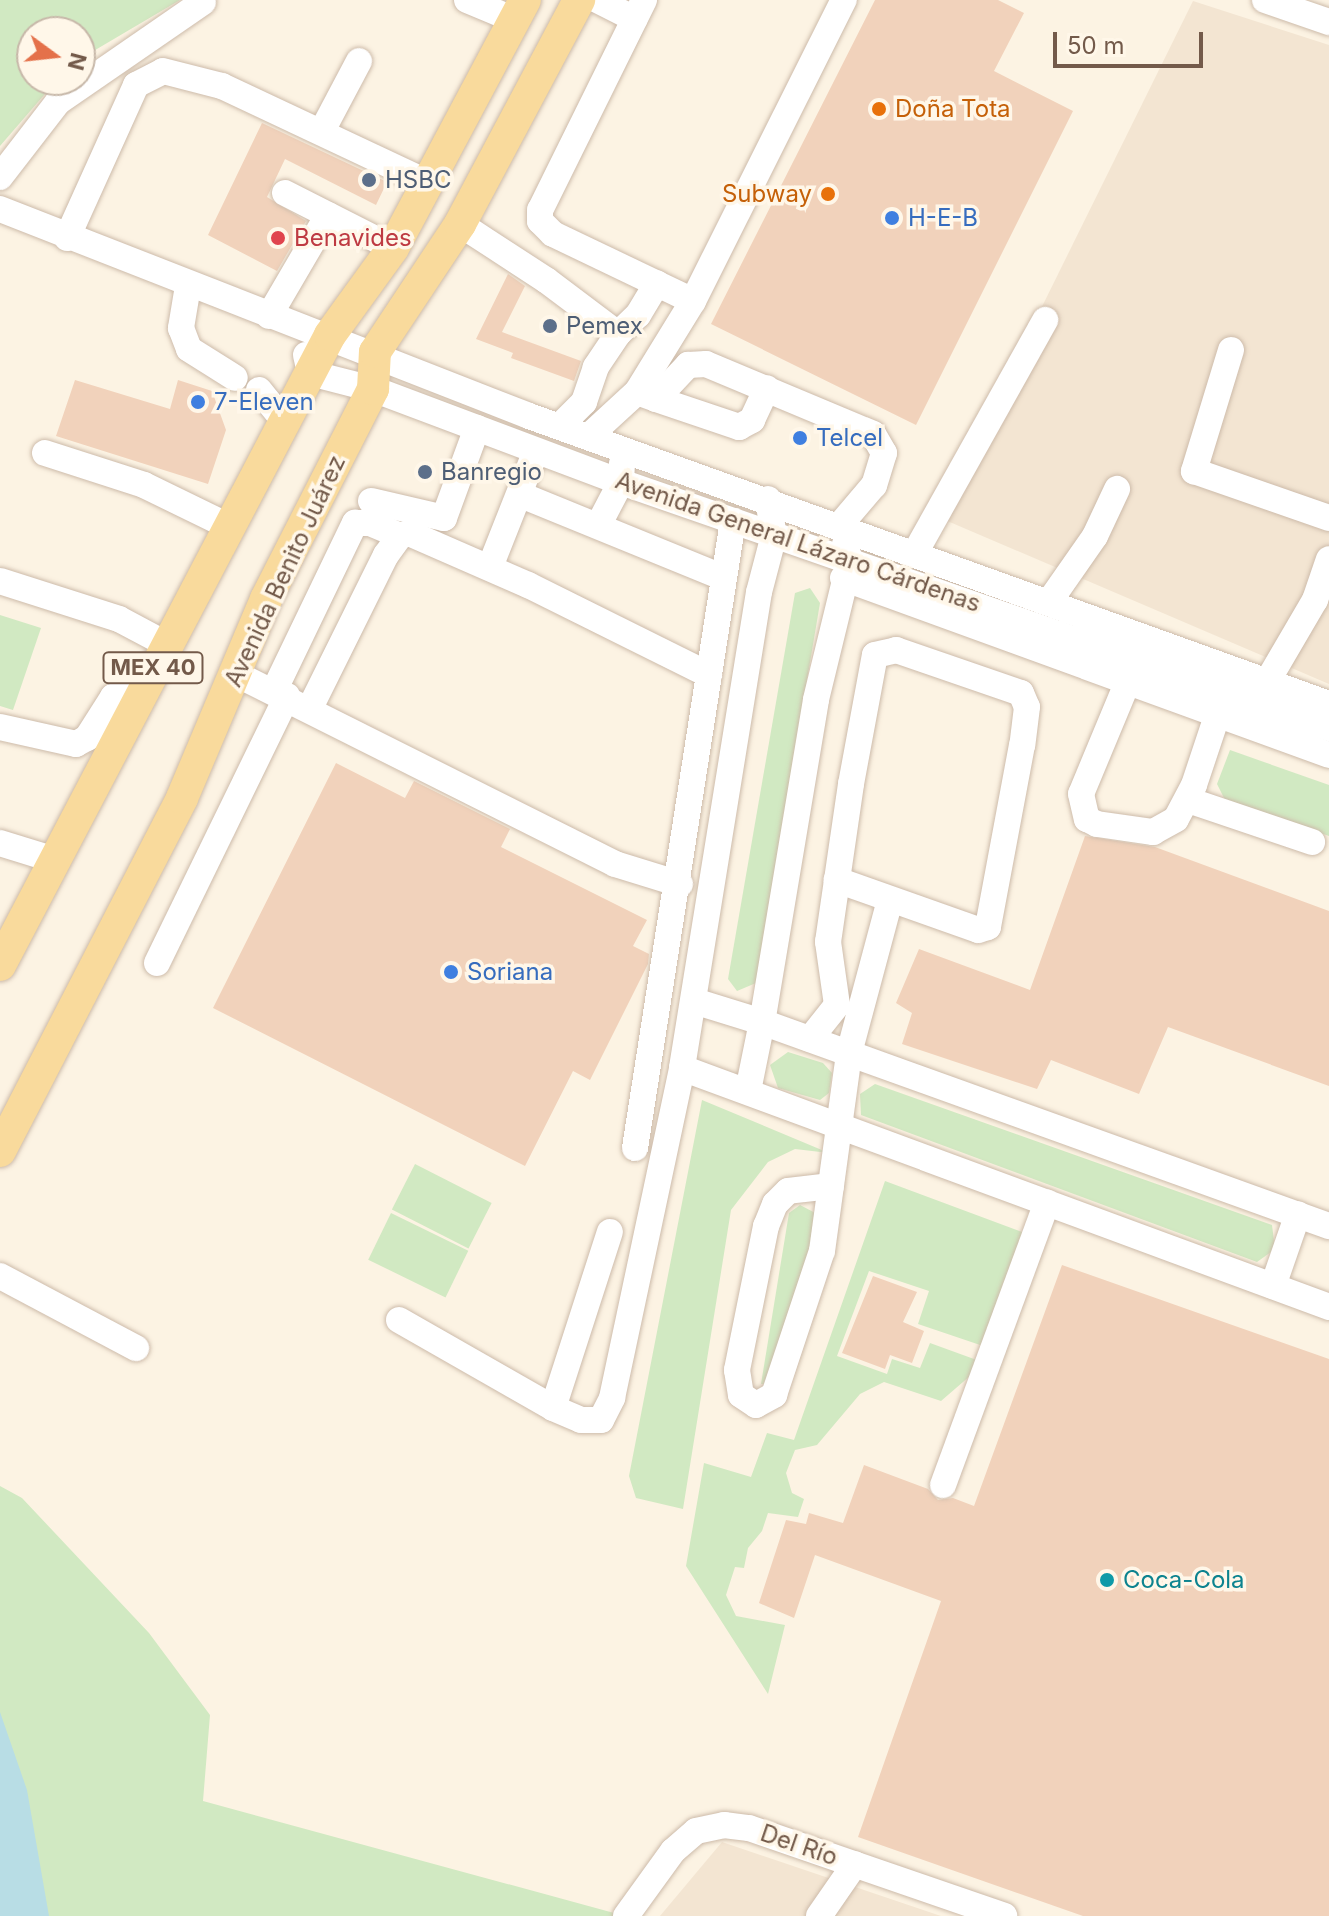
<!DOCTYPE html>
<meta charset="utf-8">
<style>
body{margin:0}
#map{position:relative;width:1329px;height:1916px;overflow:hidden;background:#fcf3e3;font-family:Inter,sans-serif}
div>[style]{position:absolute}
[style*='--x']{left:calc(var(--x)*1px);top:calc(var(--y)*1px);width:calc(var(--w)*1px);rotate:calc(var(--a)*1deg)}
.residential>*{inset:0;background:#f3e5d2}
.green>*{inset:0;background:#d1e9c2;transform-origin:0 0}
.water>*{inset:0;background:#b8dde5}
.building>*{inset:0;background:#f1d2bb}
.roads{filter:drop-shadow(0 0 2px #cdbbaa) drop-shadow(0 0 2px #cdbbaa)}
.minor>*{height:26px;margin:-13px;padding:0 13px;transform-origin:13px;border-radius:13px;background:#fff}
.major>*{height:32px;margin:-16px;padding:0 16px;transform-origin:16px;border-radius:16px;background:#f9da9c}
.dots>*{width:22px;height:22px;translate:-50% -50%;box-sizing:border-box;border:4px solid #fff7e9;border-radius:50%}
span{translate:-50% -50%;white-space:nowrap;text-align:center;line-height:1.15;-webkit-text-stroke:7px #fff7e9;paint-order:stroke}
.shield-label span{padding:2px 6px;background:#fff7e9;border:2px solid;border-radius:6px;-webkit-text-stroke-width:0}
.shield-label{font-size:22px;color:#735a4a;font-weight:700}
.food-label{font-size:24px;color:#c56008}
.left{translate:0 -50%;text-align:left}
.right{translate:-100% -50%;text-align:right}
.service-label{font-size:24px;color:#4e5e75}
.shop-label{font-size:24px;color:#366cbe}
.health-label{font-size:24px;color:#be3a42}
.street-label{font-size:24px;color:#735a4a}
.culture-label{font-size:24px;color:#0d838f}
.north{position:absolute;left:16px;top:16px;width:80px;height:80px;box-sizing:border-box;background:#fff7e9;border:2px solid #c7b8a9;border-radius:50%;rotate:105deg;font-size:22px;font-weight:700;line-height:32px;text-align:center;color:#735a4a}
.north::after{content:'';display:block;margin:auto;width:28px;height:36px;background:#e4714a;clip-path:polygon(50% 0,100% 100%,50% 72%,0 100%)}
.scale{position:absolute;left:1053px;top:32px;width:150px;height:36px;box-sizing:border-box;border:4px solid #735a4a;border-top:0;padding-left:10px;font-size:24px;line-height:28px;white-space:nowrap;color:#735a4a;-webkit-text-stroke:6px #fff7e9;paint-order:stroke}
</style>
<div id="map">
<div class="residential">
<i style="clip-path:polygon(1193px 1px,1329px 45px,1329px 684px,938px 517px)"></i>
<i style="clip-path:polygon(722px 1842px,941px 1916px,660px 1916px)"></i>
</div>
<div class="green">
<i style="clip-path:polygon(0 0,180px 0,80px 59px,80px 32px,32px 32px,32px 80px,57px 80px,0 146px)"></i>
<i style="clip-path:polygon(810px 588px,820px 603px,756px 983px,737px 991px,728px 979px,795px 593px)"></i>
<i style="clip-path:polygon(0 615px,41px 628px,13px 710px,0 706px)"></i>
<i style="clip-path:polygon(1230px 750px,1329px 785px,1329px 836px,1225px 800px,1217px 784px)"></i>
<i style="clip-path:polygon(788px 1052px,823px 1063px,832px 1073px,829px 1093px,820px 1100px,778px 1088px,770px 1065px)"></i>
<i style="clip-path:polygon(875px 1084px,1272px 1225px,1275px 1249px,1257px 1262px,861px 1115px,860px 1094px)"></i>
<i style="clip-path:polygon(702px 1100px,829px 1153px,795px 1149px,768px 1162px,731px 1210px,683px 1509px,636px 1498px,629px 1476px)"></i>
<i style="left:415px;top:1164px;width:86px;height:51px;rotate:27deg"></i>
<i style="clip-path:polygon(885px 1181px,1030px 1235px,989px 1348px,918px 1324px,929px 1291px,869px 1271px,837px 1356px,887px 1374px,892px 1359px,920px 1368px,930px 1343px,985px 1363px,941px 1401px,884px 1382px,860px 1394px,817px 1445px,795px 1450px,786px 1473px,792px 1493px,804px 1499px,798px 1517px,768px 1513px,762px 1531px,748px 1548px,744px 1568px,735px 1567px,726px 1595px,736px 1616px,785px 1625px,768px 1694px,686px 1566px,704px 1463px,751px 1477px,767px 1433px,794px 1440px)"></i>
<i style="clip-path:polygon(800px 1205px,821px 1216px,766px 1384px,761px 1384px,789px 1213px)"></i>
<i style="left:391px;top:1213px;width:86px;height:52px;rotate:26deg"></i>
<i style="clip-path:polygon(0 1486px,22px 1498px,149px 1633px,210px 1715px,203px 1801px,625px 1916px,0 1916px)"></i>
</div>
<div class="water">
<i style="clip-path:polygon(0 1712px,27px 1790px,49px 1916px,0 1916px)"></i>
</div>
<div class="building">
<i style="clip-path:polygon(875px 0,998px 0,1024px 13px,994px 71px,1073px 111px,916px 425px,711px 324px)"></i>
<i style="clip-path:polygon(262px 123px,387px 182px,376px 205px,285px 159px,267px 197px,306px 221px,277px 271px,208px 235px)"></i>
<i style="clip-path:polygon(508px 274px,525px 286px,502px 332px,581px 361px,574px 381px,511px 358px,513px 353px,476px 339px)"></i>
<i style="clip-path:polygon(75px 380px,170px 409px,178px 380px,212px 391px,226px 430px,208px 484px,56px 436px)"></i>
<i style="clip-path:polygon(336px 763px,405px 798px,414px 781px,510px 829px,501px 847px,647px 920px,633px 946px,649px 954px,648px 964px,590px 1080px,573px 1071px,525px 1166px,213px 1008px)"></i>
<i style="clip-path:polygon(1085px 836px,1155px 847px,1329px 911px,1329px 1086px,1168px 1027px,1139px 1094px,1051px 1060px,1037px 1089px,902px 1044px,912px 1013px,896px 1003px,919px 949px,1030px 990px)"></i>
<i style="clip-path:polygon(1062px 1265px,1329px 1359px,1329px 1916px,1083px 1916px,858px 1837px,941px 1601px,815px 1555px,794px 1618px,759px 1603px,786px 1520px,806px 1524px,809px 1513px,843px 1523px,864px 1465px,928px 1489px,938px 1500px,953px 1498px,974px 1506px)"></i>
<i style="clip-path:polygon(873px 1276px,917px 1292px,903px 1322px,924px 1331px,912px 1363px,890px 1355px,885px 1369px,842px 1353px)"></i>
</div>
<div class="roads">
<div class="minor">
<i style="--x:467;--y:0;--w:52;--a:22.6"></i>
<i style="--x:597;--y:0;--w:42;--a:26.6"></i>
<i style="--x:644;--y:0;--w:234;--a:116.3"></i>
<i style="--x:540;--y:210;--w:11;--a:90"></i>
<i style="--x:540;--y:221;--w:18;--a:45"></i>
<i style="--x:553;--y:234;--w:155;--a:25.6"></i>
<i style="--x:1265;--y:0;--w:68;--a:19"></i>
<i style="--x:322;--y:131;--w:79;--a:-62.1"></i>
<i style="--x:0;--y:177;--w:95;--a:-52.3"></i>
<i style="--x:58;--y:102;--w:176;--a:-34.6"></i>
<i style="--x:285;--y:193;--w:121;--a:27"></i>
<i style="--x:0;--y:209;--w:568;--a:21.37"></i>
<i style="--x:529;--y:416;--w:850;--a:19.8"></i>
<i style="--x:460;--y:224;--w:103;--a:33.1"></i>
<i style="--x:546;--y:280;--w:90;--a:36.9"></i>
<i style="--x:618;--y:334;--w:40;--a:124"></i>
<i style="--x:596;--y:367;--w:37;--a:109"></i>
<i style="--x:584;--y:402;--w:34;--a:135"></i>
<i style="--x:67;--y:238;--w:168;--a:-65.7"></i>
<i style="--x:136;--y:85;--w:30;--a:-27"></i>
<i style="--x:163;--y:71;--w:61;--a:14.3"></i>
<i style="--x:222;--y:86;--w:228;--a:25.2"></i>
<i style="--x:188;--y:286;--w:43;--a:99.5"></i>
<i style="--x:181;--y:328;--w:22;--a:69"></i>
<i style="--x:189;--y:349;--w:54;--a:32.2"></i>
<i style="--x:269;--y:316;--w:117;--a:-59.7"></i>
<i style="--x:618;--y:334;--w:28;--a:-44"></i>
<i style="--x:638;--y:315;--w:37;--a:-59"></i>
<i style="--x:1231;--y:350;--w:127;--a:107"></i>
<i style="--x:1194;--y:471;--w:143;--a:19.2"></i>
<i style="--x:306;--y:355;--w:18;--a:77"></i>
<i style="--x:310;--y:373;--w:65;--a:14.3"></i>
<i style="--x:373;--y:389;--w:265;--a:20.6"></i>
<i style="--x:621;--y:482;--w:750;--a:19.16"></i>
<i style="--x:259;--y:390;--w:40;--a:51"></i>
<i style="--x:637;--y:392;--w:20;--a:20"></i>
<i style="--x:656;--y:399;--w:47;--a:-46.7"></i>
<i style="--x:688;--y:365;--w:18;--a:-3"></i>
<i style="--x:706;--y:364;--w:181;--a:22.7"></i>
<i style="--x:873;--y:434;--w:22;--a:60"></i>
<i style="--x:884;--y:453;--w:34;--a:107"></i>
<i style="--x:874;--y:485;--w:52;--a:130.4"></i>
<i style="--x:656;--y:399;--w:88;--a:18.6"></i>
<i style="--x:739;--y:427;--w:15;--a:-28"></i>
<i style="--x:752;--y:420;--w:35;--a:-65"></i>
<i style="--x:588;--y:437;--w:67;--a:-42.6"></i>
<i style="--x:637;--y:392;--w:107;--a:-58.4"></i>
<i style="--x:693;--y:301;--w:337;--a:-63.4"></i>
<i style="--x:45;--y:453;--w:104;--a:17.9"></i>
<i style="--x:144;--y:485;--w:93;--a:26"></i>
<i style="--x:521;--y:495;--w:219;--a:22.2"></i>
<i style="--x:768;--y:499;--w:36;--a:81"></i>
<i style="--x:774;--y:535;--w:59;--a:104.7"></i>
<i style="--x:759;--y:592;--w:482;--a:99.2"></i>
<i style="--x:682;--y:1068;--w:690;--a:20.27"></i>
<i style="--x:371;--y:501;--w:75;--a:13.1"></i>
<i style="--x:444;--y:518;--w:96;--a:-69.9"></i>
<i style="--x:599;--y:524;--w:47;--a:-62.4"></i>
<i style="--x:621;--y:482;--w:18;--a:-87"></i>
<i style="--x:845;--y:544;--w:17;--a:73"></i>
<i style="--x:850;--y:560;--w:144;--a:103.7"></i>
<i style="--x:816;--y:700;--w:326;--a:99.5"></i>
<i style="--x:762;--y:1022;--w:603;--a:19.79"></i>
<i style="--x:915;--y:553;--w:267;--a:-60.8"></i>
<i style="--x:490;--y:567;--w:125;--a:-68.4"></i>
<i style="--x:843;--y:578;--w:517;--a:20.01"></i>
<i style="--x:0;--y:581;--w:125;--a:17.7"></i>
<i style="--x:119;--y:619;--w:53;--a:28"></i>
<i style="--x:1049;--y:602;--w:80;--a:-55.1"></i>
<i style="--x:1095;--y:536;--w:52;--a:-64.9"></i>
<i style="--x:1133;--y:669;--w:135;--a:112.6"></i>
<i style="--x:1081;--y:794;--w:26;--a:77"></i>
<i style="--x:1087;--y:819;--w:11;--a:27"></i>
<i style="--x:1097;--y:824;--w:57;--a:8.1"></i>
<i style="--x:1153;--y:832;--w:26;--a:-29"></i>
<i style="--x:1176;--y:819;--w:38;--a:-62"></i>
<i style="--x:1194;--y:785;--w:89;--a:-71.6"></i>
<i style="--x:234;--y:673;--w:426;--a:26.6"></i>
<i style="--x:615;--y:864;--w:68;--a:17.1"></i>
<i style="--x:1267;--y:682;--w:95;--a:-59.7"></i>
<i style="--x:1315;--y:600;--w:43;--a:-71.1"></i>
<i style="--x:274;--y:691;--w:187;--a:-64.3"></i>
<i style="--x:355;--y:523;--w:15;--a:0"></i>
<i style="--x:370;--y:523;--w:33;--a:23"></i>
<i style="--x:310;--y:708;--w:171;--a:-63.6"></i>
<i style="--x:386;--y:555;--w:24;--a:-54"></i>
<i style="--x:400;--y:536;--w:9;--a:-18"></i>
<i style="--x:409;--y:533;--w:130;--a:23.6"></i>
<i style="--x:528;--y:585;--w:202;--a:26.4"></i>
<i style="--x:0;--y:727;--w:78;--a:12.6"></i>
<i style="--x:76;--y:744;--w:13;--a:-29"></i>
<i style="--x:87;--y:738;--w:49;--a:-57.6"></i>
<i style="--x:113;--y:697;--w:15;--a:0"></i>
<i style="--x:128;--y:697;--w:12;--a:66"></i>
<i style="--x:1188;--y:800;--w:131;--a:18.7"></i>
<i style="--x:0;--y:843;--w:58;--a:17.2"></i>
<i style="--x:157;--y:963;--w:297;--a:-64"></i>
<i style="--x:694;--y:1001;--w:71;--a:17.2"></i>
<i style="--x:762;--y:1022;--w:70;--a:101.5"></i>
<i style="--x:810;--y:1039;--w:43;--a:-51.5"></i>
<i style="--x:837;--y:1005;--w:64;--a:-98.1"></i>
<i style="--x:828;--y:942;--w:63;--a:-81.7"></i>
<i style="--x:837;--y:880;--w:97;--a:-81.7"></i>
<i style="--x:851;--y:784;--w:131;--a:-79.5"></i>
<i style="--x:875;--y:655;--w:22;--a:-13"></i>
<i style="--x:896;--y:650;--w:132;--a:19"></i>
<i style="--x:1021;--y:693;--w:15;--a:67"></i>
<i style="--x:1027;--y:707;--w:38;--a:97"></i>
<i style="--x:1022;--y:745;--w:185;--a:100.6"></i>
<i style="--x:988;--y:927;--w:10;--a:163"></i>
<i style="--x:978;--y:930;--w:150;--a:-160.5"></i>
<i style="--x:635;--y:1148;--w:635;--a:-81.12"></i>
<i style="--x:831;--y:1186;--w:43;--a:173.4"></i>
<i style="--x:788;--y:1191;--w:18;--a:135"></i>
<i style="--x:775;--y:1204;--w:24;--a:112"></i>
<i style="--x:766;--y:1226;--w:147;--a:101.4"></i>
<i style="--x:737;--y:1370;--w:25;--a:81"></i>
<i style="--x:741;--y:1395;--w:18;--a:34"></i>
<i style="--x:756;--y:1405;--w:21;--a:-29"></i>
<i style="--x:774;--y:1395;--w:152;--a:-71.6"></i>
<i style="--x:822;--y:1251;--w:200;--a:-82.2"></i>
<i style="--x:849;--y:1053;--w:158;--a:-75"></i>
<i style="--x:0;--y:1276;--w:154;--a:27.9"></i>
<i style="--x:1273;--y:1286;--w:76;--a:-70.9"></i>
<i style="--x:399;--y:1320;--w:177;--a:29.7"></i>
<i style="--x:553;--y:1408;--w:30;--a:23"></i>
<i style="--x:581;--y:1420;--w:20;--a:0"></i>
<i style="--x:601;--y:1420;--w:25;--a:-63"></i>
<i style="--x:612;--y:1398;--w:337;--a:-78"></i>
<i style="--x:553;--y:1408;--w:185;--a:-72.1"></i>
<i style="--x:943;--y:1485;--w:301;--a:-69.8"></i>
<i style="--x:626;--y:1916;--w:80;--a:-54.1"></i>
<i style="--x:673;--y:1851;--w:30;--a:-41"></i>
<i style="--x:696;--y:1831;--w:29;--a:-12"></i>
<i style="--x:724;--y:1825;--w:25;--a:7"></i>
<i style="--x:749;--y:1828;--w:270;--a:19"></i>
<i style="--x:819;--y:1916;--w:63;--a:-55.3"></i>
</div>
<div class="major">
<i style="--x:0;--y:965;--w:711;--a:-62.35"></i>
<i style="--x:330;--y:335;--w:107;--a:-54.1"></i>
<i style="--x:393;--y:248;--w:281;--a:-62"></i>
<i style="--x:0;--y:1151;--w:397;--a:-62.7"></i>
<i style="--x:182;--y:798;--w:216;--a:-67.1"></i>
<i style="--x:266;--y:599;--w:236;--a:-63"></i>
<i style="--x:373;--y:389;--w:37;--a:-87"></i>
<i style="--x:375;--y:352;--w:154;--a:-56.4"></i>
<i style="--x:460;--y:224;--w:254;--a:-62"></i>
</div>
</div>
<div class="dots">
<i style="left:879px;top:109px;background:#e8710a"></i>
<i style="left:369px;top:180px;background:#5c6f8a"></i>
<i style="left:828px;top:194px;background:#e8710a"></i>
<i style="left:892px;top:218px;background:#3f7fe0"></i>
<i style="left:278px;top:238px;background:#e0444e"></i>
<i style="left:550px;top:326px;background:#5c6f8a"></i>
<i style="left:198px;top:402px;background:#3f7fe0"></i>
<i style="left:800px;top:438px;background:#3f7fe0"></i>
<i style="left:425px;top:472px;background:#5c6f8a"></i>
<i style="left:451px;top:972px;background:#3f7fe0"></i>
<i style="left:1107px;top:1580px;background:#0f9aa8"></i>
</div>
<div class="shield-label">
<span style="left:153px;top:668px">MEX 40</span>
</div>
<div class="food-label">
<span class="left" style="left:895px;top:109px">Doña Tota</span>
<span class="right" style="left:812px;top:194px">Subway</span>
</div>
<div class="service-label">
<span class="left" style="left:385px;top:180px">HSBC</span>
<span class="left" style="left:566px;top:326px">Pemex</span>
<span class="left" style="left:441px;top:472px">Banregio</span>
</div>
<div class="shop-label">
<span class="left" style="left:908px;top:218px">H-E-B</span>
<span class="left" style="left:214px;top:402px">7-Eleven</span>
<span class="left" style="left:816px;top:438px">Telcel</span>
<span class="left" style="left:467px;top:972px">Soriana</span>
</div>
<div class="health-label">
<span class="left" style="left:294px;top:238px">Benavides</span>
</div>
<div class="street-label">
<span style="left:798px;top:542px;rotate:19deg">Avenida General Lázaro Cárdenas</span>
<span style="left:285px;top:571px;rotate:-65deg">Avenida Benito Juárez</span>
<span style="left:799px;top:1845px;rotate:19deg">Del Río</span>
</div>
<div class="culture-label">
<span class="left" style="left:1123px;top:1580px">Coca-Cola</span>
</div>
<div class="north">N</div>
<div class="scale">50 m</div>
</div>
